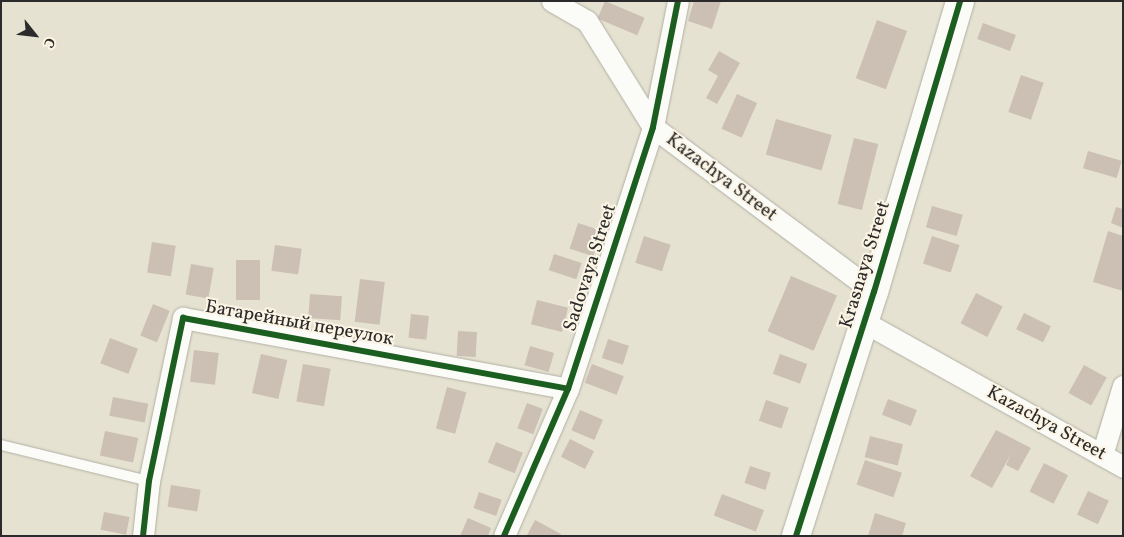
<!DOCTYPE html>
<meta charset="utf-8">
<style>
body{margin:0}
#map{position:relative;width:1124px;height:537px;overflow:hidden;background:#e6e2d1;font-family:Vollkorn,serif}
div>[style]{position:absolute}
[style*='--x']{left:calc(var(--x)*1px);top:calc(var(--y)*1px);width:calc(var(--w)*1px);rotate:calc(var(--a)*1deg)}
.building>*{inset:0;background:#ccbfb4;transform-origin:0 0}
.roads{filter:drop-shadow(0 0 1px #b1afa4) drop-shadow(0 0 1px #b1afa4)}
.lane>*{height:10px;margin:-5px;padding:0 5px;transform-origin:5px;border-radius:5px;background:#fbfbf8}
.street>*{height:21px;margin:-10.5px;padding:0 10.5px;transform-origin:10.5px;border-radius:10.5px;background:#fbfbf8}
.secondary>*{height:28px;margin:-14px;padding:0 14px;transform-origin:14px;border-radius:14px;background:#fbfbf8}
.cycleway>*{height:6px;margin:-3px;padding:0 3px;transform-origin:3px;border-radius:3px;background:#1b5e20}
span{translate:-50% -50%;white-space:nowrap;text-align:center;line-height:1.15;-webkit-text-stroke:4px #fcf5e5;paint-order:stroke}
.street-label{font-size:19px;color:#2b2b2b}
.frame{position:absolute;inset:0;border:2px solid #2b2b2b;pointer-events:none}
.north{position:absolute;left:10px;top:10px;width:50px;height:50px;-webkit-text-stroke:4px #fcf5e5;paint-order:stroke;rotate:119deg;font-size:14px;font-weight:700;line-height:20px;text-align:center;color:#2b2b2b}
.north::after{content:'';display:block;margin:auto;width:18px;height:22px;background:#2b2b2b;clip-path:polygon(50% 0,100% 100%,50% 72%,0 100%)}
</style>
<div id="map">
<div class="building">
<i style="left:605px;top:1px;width:43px;height:19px;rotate:23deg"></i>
<i style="clip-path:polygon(694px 1px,721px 1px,712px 29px,688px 21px)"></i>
<i style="left:877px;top:20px;width:32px;height:62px;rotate:20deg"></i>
<i style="left:983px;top:23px;width:35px;height:17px;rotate:20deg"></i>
<i style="clip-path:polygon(719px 51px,740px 63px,717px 104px,706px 98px,718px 76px,708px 70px)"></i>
<i style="left:1021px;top:75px;width:24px;height:39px;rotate:19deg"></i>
<i style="left:737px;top:94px;width:22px;height:38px;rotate:24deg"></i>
<i style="left:776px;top:119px;width:58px;height:37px;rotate:16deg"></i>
<i style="left:854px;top:138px;width:25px;height:68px;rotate:14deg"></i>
<i style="left:1088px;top:151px;width:35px;height:18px;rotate:16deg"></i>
<i style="left:932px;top:206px;width:32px;height:22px;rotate:16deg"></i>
<i style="clip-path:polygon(1116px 207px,1123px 209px,1123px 228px,1111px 223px)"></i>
<i style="left:578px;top:223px;width:25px;height:27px;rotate:18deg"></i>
<i style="clip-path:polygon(1108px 231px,1123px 236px,1123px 291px,1093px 282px)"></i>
<i style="left:644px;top:236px;width:28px;height:28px;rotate:18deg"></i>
<i style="left:932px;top:236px;width:29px;height:29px;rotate:18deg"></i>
<i style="left:152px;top:242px;width:24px;height:31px;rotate:9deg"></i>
<i style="left:275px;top:245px;width:27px;height:26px;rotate:8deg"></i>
<i style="left:554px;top:254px;width:29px;height:17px;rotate:18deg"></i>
<i style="left:236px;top:260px;width:24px;height:40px"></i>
<i style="left:191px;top:264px;width:23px;height:31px;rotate:10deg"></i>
<i style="left:791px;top:276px;width:50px;height:60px;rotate:23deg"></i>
<i style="left:360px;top:279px;width:25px;height:43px;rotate:7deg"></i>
<i style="left:976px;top:293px;width:30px;height:34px;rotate:27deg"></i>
<i style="left:310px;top:294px;width:32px;height:24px;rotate:4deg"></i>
<i style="left:537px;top:300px;width:32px;height:25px;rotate:14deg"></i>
<i style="left:153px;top:304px;width:18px;height:34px;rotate:22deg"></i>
<i style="left:1024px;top:313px;width:30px;height:18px;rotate:26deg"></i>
<i style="left:411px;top:314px;width:18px;height:24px;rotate:6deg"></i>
<i style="left:458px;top:331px;width:19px;height:25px;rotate:3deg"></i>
<i style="left:110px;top:338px;width:30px;height:27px;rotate:21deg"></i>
<i style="left:608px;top:339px;width:22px;height:20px;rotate:18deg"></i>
<i style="left:530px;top:346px;width:25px;height:20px;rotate:16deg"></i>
<i style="left:194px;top:350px;width:25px;height:32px;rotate:7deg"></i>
<i style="left:261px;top:354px;width:27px;height:40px;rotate:13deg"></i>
<i style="left:780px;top:354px;width:29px;height:21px;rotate:20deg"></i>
<i style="left:303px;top:364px;width:28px;height:38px;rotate:10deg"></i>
<i style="left:592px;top:364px;width:34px;height:20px;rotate:21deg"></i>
<i style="left:1084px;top:365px;width:26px;height:32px;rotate:29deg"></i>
<i style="left:447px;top:387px;width:20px;height:43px;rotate:15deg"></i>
<i style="left:113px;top:397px;width:36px;height:19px;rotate:11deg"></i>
<i style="left:888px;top:399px;width:31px;height:17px;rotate:21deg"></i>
<i style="left:766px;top:400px;width:24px;height:22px;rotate:19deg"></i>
<i style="left:527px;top:403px;width:17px;height:27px;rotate:21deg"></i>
<i style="left:580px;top:410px;width:25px;height:22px;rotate:23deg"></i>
<i style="clip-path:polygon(996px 430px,1031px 448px,1018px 471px,1006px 465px,1011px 454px,992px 488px,970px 476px)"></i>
<i style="left:105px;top:431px;width:34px;height:25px;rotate:12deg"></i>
<i style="left:870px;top:436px;width:34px;height:22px;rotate:14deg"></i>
<i style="left:570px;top:439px;width:27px;height:20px;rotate:27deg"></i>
<i style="left:496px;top:442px;width:29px;height:22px;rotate:22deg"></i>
<i style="left:865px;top:460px;width:39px;height:26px;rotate:19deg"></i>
<i style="left:1044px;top:463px;width:27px;height:32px;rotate:27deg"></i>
<i style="left:750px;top:466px;width:22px;height:18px;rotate:18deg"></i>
<i style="left:171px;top:485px;width:30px;height:22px;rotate:9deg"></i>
<i style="left:1088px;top:491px;width:23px;height:26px;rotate:25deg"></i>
<i style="left:479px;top:492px;width:24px;height:17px;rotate:19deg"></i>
<i style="left:722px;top:494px;width:45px;height:23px;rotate:21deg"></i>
<i style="left:104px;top:512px;width:26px;height:18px;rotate:11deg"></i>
<i style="clip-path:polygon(875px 513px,906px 523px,902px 536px,868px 536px)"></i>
<i style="clip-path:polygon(468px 518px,491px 528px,488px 536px,460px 536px)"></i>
<i style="clip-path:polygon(535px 520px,561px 534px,560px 536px,527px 535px)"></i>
</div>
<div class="roads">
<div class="lane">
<i style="--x:1;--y:445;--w:152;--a:13.7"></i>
</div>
<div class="street">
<i style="--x:552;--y:1;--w:40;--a:29.7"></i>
<i style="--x:587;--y:21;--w:125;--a:58.1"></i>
<i style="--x:653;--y:127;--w:276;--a:36.7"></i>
<i style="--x:864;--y:322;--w:297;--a:29.2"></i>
<i style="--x:1102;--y:455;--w:72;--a:-73.1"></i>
<i style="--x:143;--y:536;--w:55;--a:-83.8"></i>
<i style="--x:149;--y:481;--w:167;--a:-78.2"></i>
<i style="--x:183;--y:318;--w:391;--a:10.4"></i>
<i style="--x:504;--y:536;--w:160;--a:-66.5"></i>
<i style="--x:568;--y:389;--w:275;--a:-72"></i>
<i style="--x:653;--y:127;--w:128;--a:-78.8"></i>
</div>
<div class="secondary">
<i style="--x:796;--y:536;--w:256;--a:-72.3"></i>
<i style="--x:874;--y:292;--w:303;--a:-73.5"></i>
</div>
</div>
<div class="cycleway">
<i style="--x:143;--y:536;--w:55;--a:-83.8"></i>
<i style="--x:149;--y:481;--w:167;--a:-78.2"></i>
<i style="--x:183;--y:318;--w:391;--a:10.4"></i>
<i style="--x:504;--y:536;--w:160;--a:-66.5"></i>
<i style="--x:568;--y:389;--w:275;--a:-72"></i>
<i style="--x:653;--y:127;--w:128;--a:-78.8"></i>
<i style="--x:796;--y:536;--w:256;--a:-72.3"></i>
<i style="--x:874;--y:292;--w:303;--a:-73.5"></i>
</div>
<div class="street-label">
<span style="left:721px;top:178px;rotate:37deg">Kazachya Street</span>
<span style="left:866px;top:265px;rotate:-73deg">Krasnaya Street</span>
<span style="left:591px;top:268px;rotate:-72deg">Sadovaya Street</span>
<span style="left:299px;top:324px;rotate:10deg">Батарейный переулок</span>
<span style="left:1046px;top:424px;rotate:29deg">Kazachya Street</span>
</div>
<div class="frame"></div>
<div class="north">С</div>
</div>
